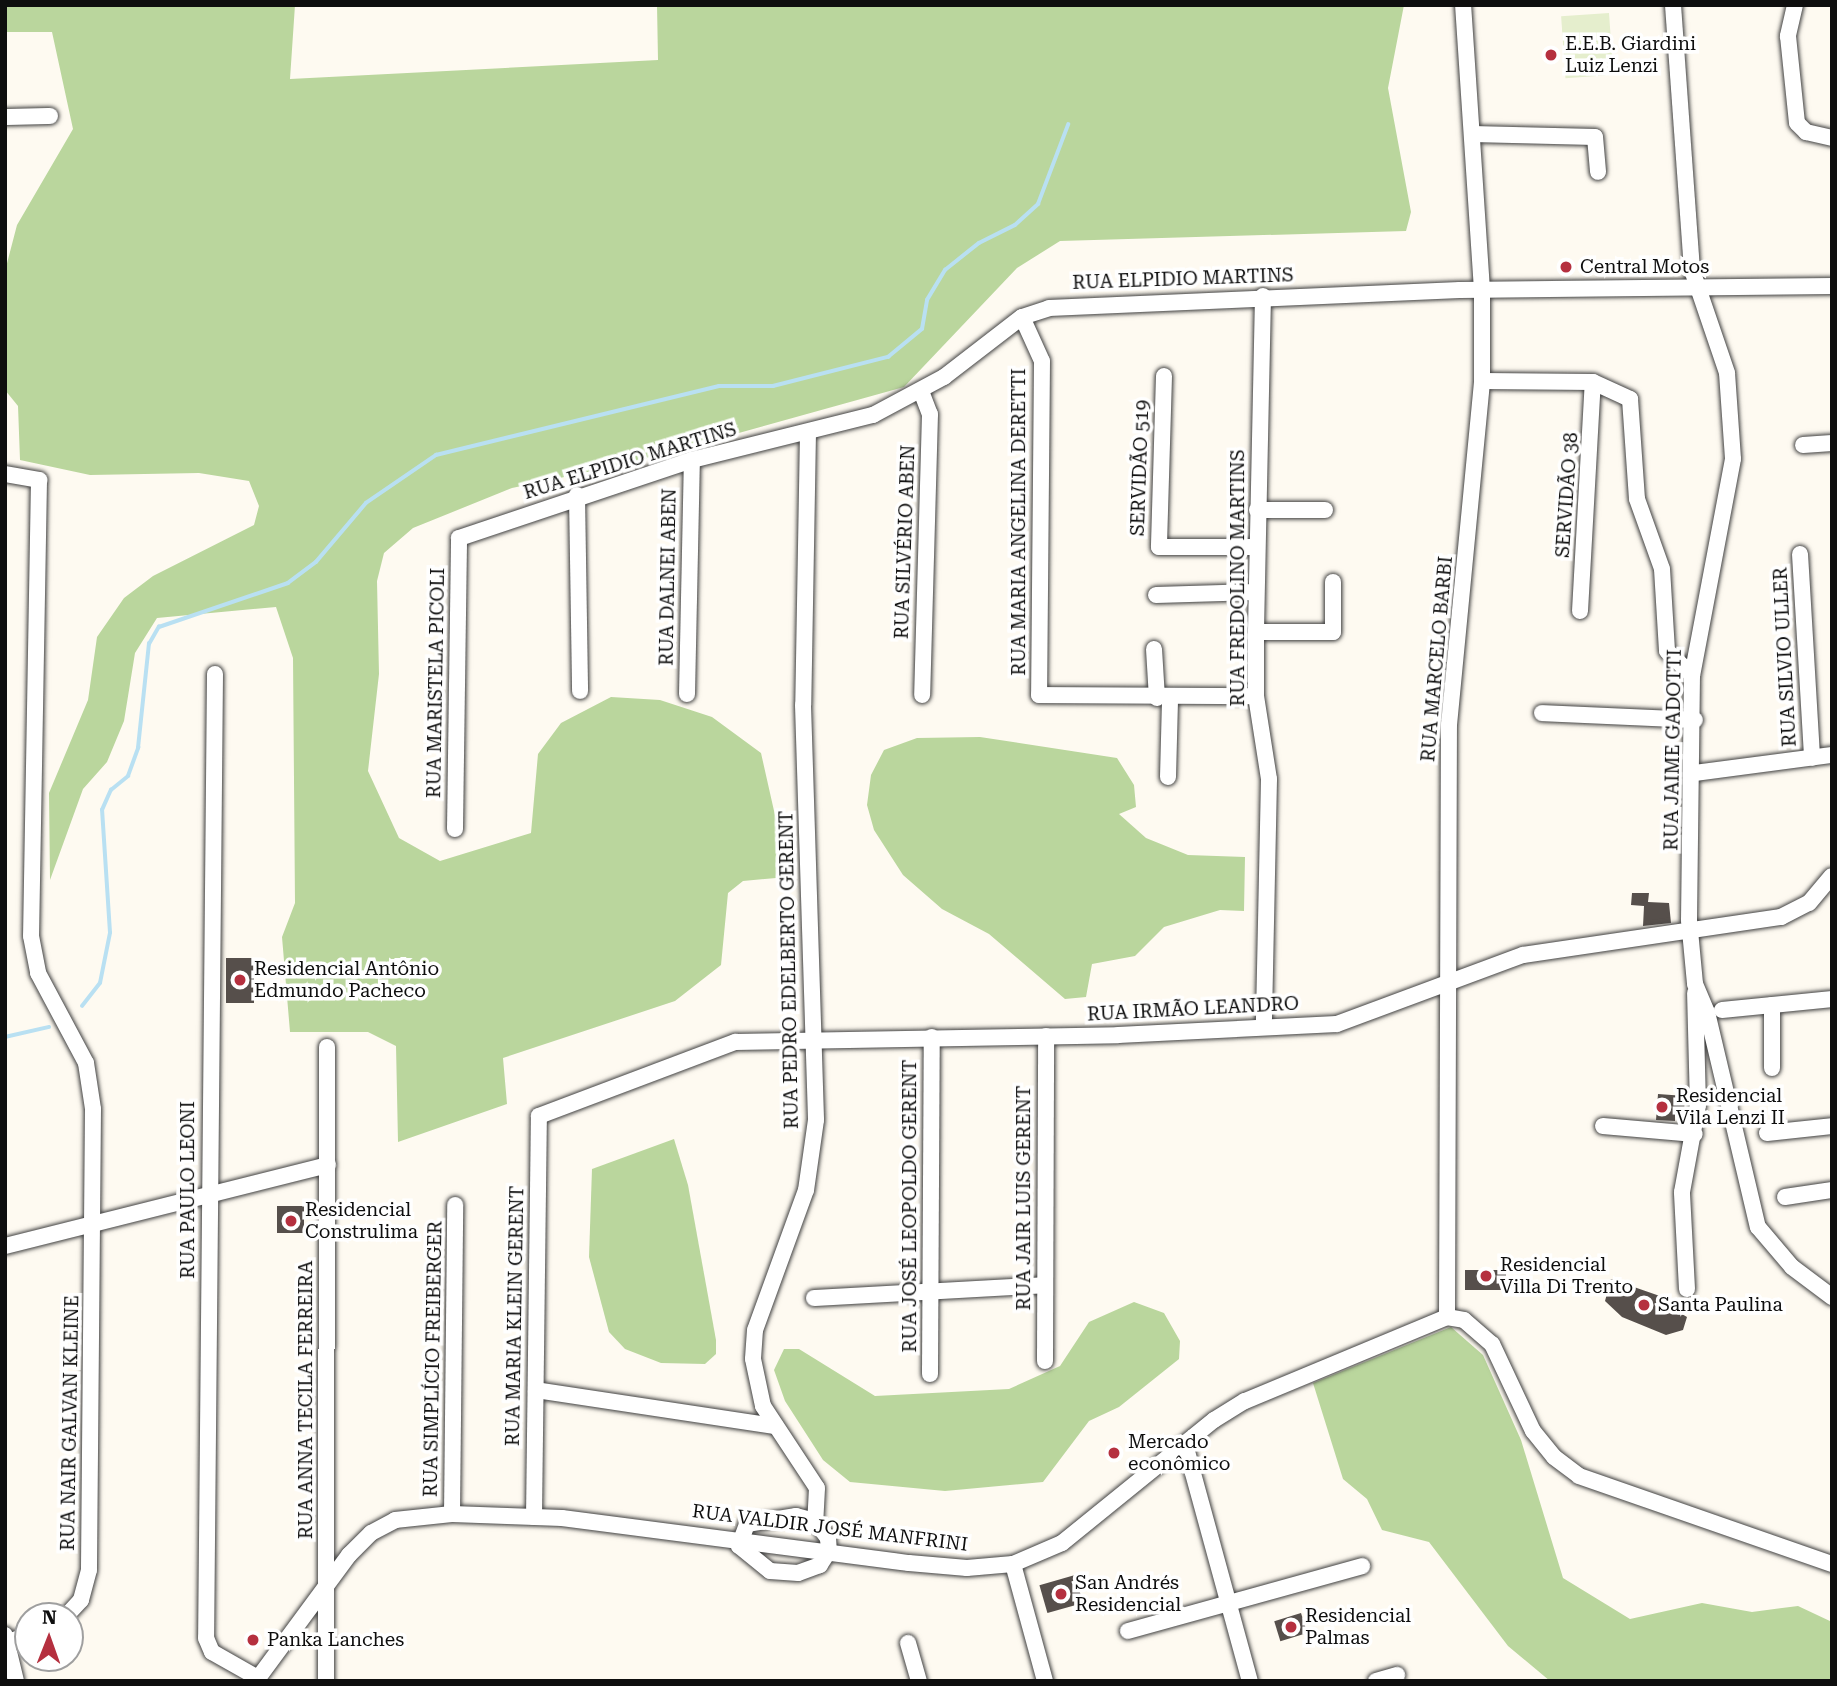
<!DOCTYPE html>
<meta charset="utf-8">
<style>
body{margin:0}
#map{position:relative;width:1837px;height:1686px;overflow:hidden;background:#fefaf1;font-family:"Roboto Serif",serif}
div>[style]{position:absolute}
[style*='--x']{left:calc(var(--x)*1px);top:calc(var(--y)*1px);width:calc(var(--w)*1px);rotate:calc(var(--a)*1deg)}
.forest>*{inset:0;background:#bad69d}
.pitch>*{inset:0;background:#e5eecd;transform-origin:0 0}
.stream>*{height:3.5px;margin:-1.75px;padding:0 1.75px;transform-origin:1.75px;border-radius:1.75px;background:#b9e0f2}
.building>*{inset:0;background:#564f4b;transform-origin:0 0}
.roads{filter:drop-shadow(0 0 2px #414141) drop-shadow(0 0 2px #414141)}
.minor>*{height:16px;margin:-8px;padding:0 8px;transform-origin:8px;border-radius:8px;background:#fff}
.dots>*{width:19px;height:19px;translate:-50% -50%;box-sizing:border-box;border:4px solid #fff;border-radius:50%}
span{translate:-50% -50%;white-space:nowrap;text-align:center;line-height:1.15;-webkit-text-stroke:7px #fff;paint-order:stroke}
.poi-label{font-size:19px;color:#0e0e0e}
.left{translate:0 -50%;text-align:left}
.street-label{font-size:19px;color:#0e0e0e}
.frame{position:absolute;inset:0;border:7px solid #0e0e0e;pointer-events:none}
.north{position:absolute;left:14px;top:1602px;width:70px;height:70px;box-sizing:border-box;background:#fff;border:2px solid #9f9f9f;border-radius:50%;rotate:1deg;font-size:19px;font-weight:700;line-height:28px;text-align:center;color:#0e0e0e}
.north::after{content:'';display:block;margin:auto;width:24px;height:32px;background:#b5303f;clip-path:polygon(50% 0,100% 100%,50% 72%,0 100%)}
</style>
<div id="map">
<div class="forest">
<i style="clip-path:polygon(5px 5px,295px 5px,290px 79px,658px 60px,657px 5px,1404px 5px,1388px 88px,1411px 212px,1406px 231px,1060px 241px,1017px 268px,904px 387px,631px 463px,512px 488px,413px 528px,384px 553px,377px 581px,379px 674px,368px 771px,399px 838px,440px 861px,531px 833px,538px 754px,561px 723px,611px 697px,660px 700px,712px 717px,761px 753px,779px 833px,776px 878px,743px 881px,728px 893px,721px 965px,675px 1001px,503px 1058px,507px 1104px,398px 1142px,396px 1046px,368px 1032px,290px 1032px,282px 937px,295px 903px,293px 658px,276px 607px,157px 618px,135px 653px,124px 721px,107px 762px,83px 789px,50px 880px,49px 793px,88px 700px,97px 637px,124px 598px,153px 576px,254px 525px,259px 506px,249px 481px,199px 473px,90px 475px,20px 460px,18px 406px,5px 390px,5px 271px,17px 225px,73px 129px,52px 32px,5px 32px)"></i>
<i style="clip-path:polygon(980px 737px,1117px 758px,1134px 785px,1136px 807px,1119px 814px,1146px 838px,1188px 855px,1245px 857px,1244px 911px,1220px 910px,1164px 927px,1135px 956px,1092px 964px,1086px 997px,1065px 999px,989px 934px,942px 909px,903px 875px,874px 830px,867px 805px,871px 775px,884px 750px,917px 738px)"></i>
<i style="clip-path:polygon(674px 1139px,688px 1185px,716px 1340px,716px 1354px,705px 1364px,661px 1363px,625px 1349px,609px 1332px,589px 1257px,592px 1169px)"></i>
<i style="clip-path:polygon(1134px 1302px,1164px 1313px,1180px 1341px,1179px 1359px,1119px 1407px,1089px 1421px,1043px 1482px,945px 1491px,850px 1482px,823px 1460px,785px 1401px,774px 1370px,784px 1349px,799px 1349px,875px 1396px,1009px 1389px,1060px 1366px,1089px 1322px)"></i>
<i style="clip-path:polygon(1451px 1327px,1483px 1355px,1521px 1440px,1563px 1578px,1630px 1619px,1702px 1603px,1752px 1612px,1798px 1606px,1832px 1622px,1832px 1681px,1550px 1681px,1508px 1646px,1429px 1542px,1382px 1530px,1367px 1499px,1343px 1479px,1313px 1383px)"></i>
</div>
<div class="pitch">
<i style="left:1609px;top:13px;width:62px;height:48px;rotate:86deg"></i>
</div>
<div class="stream">
<i style="--x:82;--y:1006;--w:29;--a:-52"></i>
<i style="--x:100;--y:983;--w:51;--a:-78.7"></i>
<i style="--x:110;--y:933;--w:123;--a:-93.7"></i>
<i style="--x:102;--y:810;--w:22;--a:-66"></i>
<i style="--x:111;--y:790;--w:22;--a:-39"></i>
<i style="--x:128;--y:776;--w:30;--a:-70"></i>
<i style="--x:138;--y:748;--w:105;--a:-84"></i>
<i style="--x:149;--y:644;--w:20;--a:-60"></i>
<i style="--x:159;--y:627;--w:136;--a:-18.8"></i>
<i style="--x:288;--y:583;--w:35;--a:-37"></i>
<i style="--x:316;--y:562;--w:77;--a:-49.7"></i>
<i style="--x:366;--y:503;--w:85;--a:-34.4"></i>
<i style="--x:436;--y:455;--w:291;--a:-13.7"></i>
<i style="--x:719;--y:386;--w:54;--a:0"></i>
<i style="--x:773;--y:386;--w:119;--a:-14.2"></i>
<i style="--x:888;--y:357;--w:44;--a:-39.5"></i>
<i style="--x:922;--y:329;--w:29;--a:-80"></i>
<i style="--x:927;--y:300;--w:35;--a:-59"></i>
<i style="--x:945;--y:270;--w:43;--a:-38.5"></i>
<i style="--x:979;--y:243;--w:40;--a:-26.6"></i>
<i style="--x:1015;--y:225;--w:31;--a:-42"></i>
<i style="--x:1038;--y:204;--w:85;--a:-69.2"></i>
<i style="--x:5;--y:1037;--w:45;--a:-12.8"></i>
</div>
<div class="building">
<i style="clip-path:polygon(1632px 893px,1649px 893px,1648px 902px,1669px 903px,1671px 923px,1643px 926px,1644px 906px,1631px 905px)"></i>
<i style="left:226px;top:958px;width:28px;height:45px"></i>
<i style="clip-path:polygon(1658px 1094px,1685px 1096px,1684px 1114px,1675px 1113px,1675px 1121px,1656px 1120px)"></i>
<i style="left:277px;top:1206px;width:27px;height:27px"></i>
<i style="left:1465px;top:1270px;width:41px;height:20px"></i>
<i style="clip-path:polygon(1611px 1279px,1677px 1302px,1675px 1310px,1687px 1317px,1683px 1330px,1666px 1335px,1622px 1317px,1605px 1301px)"></i>
<i style="left:1075px;top:1575px;width:29px;height:37px;rotate:74deg"></i>
<i style="left:1301px;top:1613px;width:21px;height:28px;rotate:73deg"></i>
</div>
<div class="roads">
<div class="minor">
<i style="--x:1673;--y:5;--w:266;--a:85.9"></i>
<i style="--x:1692;--y:270;--w:109;--a:71.2"></i>
<i style="--x:1727;--y:373;--w:86;--a:86"></i>
<i style="--x:1733;--y:459;--w:220;--a:100.7"></i>
<i style="--x:1692;--y:675;--w:245;--a:90.7"></i>
<i style="--x:1689;--y:920;--w:64;--a:84.6"></i>
<i style="--x:1695;--y:984;--w:30;--a:67"></i>
<i style="--x:1707;--y:1012;--w:221;--a:76.7"></i>
<i style="--x:1758;--y:1227;--w:52;--a:49.6"></i>
<i style="--x:1792;--y:1267;--w:50;--a:36.9"></i>
<i style="--x:1795;--y:5;--w:32;--a:103"></i>
<i style="--x:1788;--y:36;--w:87;--a:84.1"></i>
<i style="--x:1797;--y:123;--w:13;--a:45"></i>
<i style="--x:1806;--y:132;--w:27;--a:13"></i>
<i style="--x:5;--y:117;--w:45;--a:-1.3"></i>
<i style="--x:1472;--y:134;--w:123;--a:1.4"></i>
<i style="--x:1595;--y:137;--w:35;--a:85"></i>
<i style="--x:1263;--y:296;--w:336;--a:91.2"></i>
<i style="--x:1256;--y:632;--w:64;--a:90"></i>
<i style="--x:1256;--y:696;--w:84;--a:81.1"></i>
<i style="--x:1269;--y:779;--w:248;--a:91.2"></i>
<i style="--x:1022;--y:317;--w:48;--a:65.6"></i>
<i style="--x:1042;--y:361;--w:334;--a:90.5"></i>
<i style="--x:1039;--y:695;--w:217;--a:0.3"></i>
<i style="--x:1164;--y:376;--w:171;--a:91.7"></i>
<i style="--x:1159;--y:547;--w:97;--a:0"></i>
<i style="--x:1482;--y:381;--w:111;--a:0.5"></i>
<i style="--x:1593;--y:382;--w:41;--a:24.7"></i>
<i style="--x:1630;--y:399;--w:100;--a:86"></i>
<i style="--x:1637;--y:499;--w:74;--a:70.3"></i>
<i style="--x:1662;--y:569;--w:82;--a:86.5"></i>
<i style="--x:1667;--y:651;--w:35;--a:44"></i>
<i style="--x:921;--y:391;--w:25;--a:69"></i>
<i style="--x:930;--y:414;--w:281;--a:91.6"></i>
<i style="--x:808;--y:432;--w:273;--a:91"></i>
<i style="--x:803;--y:705;--w:415;--a:88.2"></i>
<i style="--x:816;--y:1120;--w:71;--a:98.1"></i>
<i style="--x:806;--y:1190;--w:149;--a:110"></i>
<i style="--x:755;--y:1330;--w:29;--a:94"></i>
<i style="--x:753;--y:1359;--w:48;--a:78"></i>
<i style="--x:763;--y:1406;--w:98;--a:56.6"></i>
<i style="--x:817;--y:1488;--w:33;--a:93"></i>
<i style="--x:1803;--y:445;--w:29;--a:-4"></i>
<i style="--x:5;--y:474;--w:35;--a:10"></i>
<i style="--x:39;--y:480;--w:456;--a:91"></i>
<i style="--x:31;--y:936;--w:38;--a:79"></i>
<i style="--x:38;--y:973;--w:102;--a:61.9"></i>
<i style="--x:86;--y:1063;--w:47;--a:81.3"></i>
<i style="--x:93;--y:1109;--w:461;--a:90.5"></i>
<i style="--x:89;--y:1570;--w:31;--a:105"></i>
<i style="--x:81;--y:1600;--w:22;--a:133"></i>
<i style="--x:577;--y:495;--w:196;--a:89.1"></i>
<i style="--x:1257;--y:510;--w:68;--a:0"></i>
<i style="--x:1800;--y:554;--w:204;--a:86.6"></i>
<i style="--x:1156;--y:595;--w:100;--a:-1.7"></i>
<i style="--x:1580;--y:611;--w:229;--a:-86.8"></i>
<i style="--x:1256;--y:632;--w:77;--a:0"></i>
<i style="--x:1333;--y:632;--w:50;--a:-90"></i>
<i style="--x:1154;--y:649;--w:49;--a:86.5"></i>
<i style="--x:215;--y:674;--w:964;--a:90.53"></i>
<i style="--x:206;--y:1638;--w:15;--a:67"></i>
<i style="--x:212;--y:1652;--w:53;--a:29.5"></i>
<i style="--x:687;--y:694;--w:234;--a:-88.8"></i>
<i style="--x:1542;--y:713;--w:153;--a:2.6"></i>
<i style="--x:1695;--y:773;--w:138;--a:-7.5"></i>
<i style="--x:1168;--y:777;--w:79;--a:-88.5"></i>
<i style="--x:455;--y:829;--w:291;--a:-89.2"></i>
<i style="--x:459;--y:538;--w:246;--a:-18.5"></i>
<i style="--x:692;--y:460;--w:187;--a:-14"></i>
<i style="--x:873;--y:415;--w:81;--a:-28.2"></i>
<i style="--x:944;--y:377;--w:98;--a:-37.6"></i>
<i style="--x:1022;--y:317;--w:28;--a:-18"></i>
<i style="--x:1049;--y:308;--w:411;--a:-2.5"></i>
<i style="--x:1460;--y:290;--w:372;--a:-0.6"></i>
<i style="--x:1772;--y:1005;--w:63;--a:90"></i>
<i style="--x:1722;--y:1010;--w:111;--a:-5.7"></i>
<i style="--x:1603;--y:1126;--w:92;--a:5"></i>
<i style="--x:1767;--y:1133;--w:65;--a:-6.1"></i>
<i style="--x:1785;--y:1197;--w:48;--a:-8.5"></i>
<i style="--x:5;--y:1246;--w:333;--a:-14.1"></i>
<i style="--x:1687;--y:1289;--w:97;--a:-93"></i>
<i style="--x:1682;--y:1192;--w:88;--a:-79.6"></i>
<i style="--x:1698;--y:1105;--w:112;--a:-91.5"></i>
<i style="--x:814;--y:1298;--w:231;--a:-3.2"></i>
<i style="--x:1447;--y:1317;--w:592;--a:-89.81"></i>
<i style="--x:1449;--y:725;--w:346;--a:-84.5"></i>
<i style="--x:1482;--y:381;--w:91;--a:-90"></i>
<i style="--x:1482;--y:290;--w:286;--a:-93.8"></i>
<i style="--x:1447;--y:1317;--w:17;--a:10"></i>
<i style="--x:1464;--y:1320;--w:37;--a:41"></i>
<i style="--x:1492;--y:1344;--w:96;--a:64.8"></i>
<i style="--x:1533;--y:1431;--w:33;--a:51"></i>
<i style="--x:1554;--y:1457;--w:31;--a:37"></i>
<i style="--x:1579;--y:1476;--w:268;--a:19.2"></i>
<i style="--x:1045;--y:1361;--w:325;--a:-89.8"></i>
<i style="--x:930;--y:1374;--w:337;--a:-89.7"></i>
<i style="--x:536;--y:1390;--w:242;--a:8.6"></i>
<i style="--x:1185;--y:1444;--w:246;--a:74.7"></i>
<i style="--x:452;--y:1514;--w:309;--a:-89.4"></i>
<i style="--x:796;--y:1516;--w:20;--a:15"></i>
<i style="--x:815;--y:1521;--w:21;--a:53"></i>
<i style="--x:828;--y:1538;--w:13;--a:86"></i>
<i style="--x:829;--y:1551;--w:17;--a:123"></i>
<i style="--x:820;--y:1565;--w:23;--a:160"></i>
<i style="--x:798;--y:1573;--w:28;--a:-176"></i>
<i style="--x:770;--y:1571;--w:40;--a:-141"></i>
<i style="--x:739;--y:1546;--w:23;--a:-70"></i>
<i style="--x:747;--y:1524;--w:50;--a:-9.3"></i>
<i style="--x:534;--y:1517;--w:401;--a:-89.3"></i>
<i style="--x:539;--y:1116;--w:210;--a:-20.7"></i>
<i style="--x:735;--y:1042;--w:383;--a:-1"></i>
<i style="--x:1118;--y:1035;--w:219;--a:-2.9"></i>
<i style="--x:1337;--y:1024;--w:198;--a:-20.4"></i>
<i style="--x:1523;--y:955;--w:261;--a:-8.4"></i>
<i style="--x:1781;--y:917;--w:31;--a:-27"></i>
<i style="--x:1809;--y:903;--w:35;--a:-50"></i>
<i style="--x:1013;--y:1564;--w:121;--a:74.7"></i>
<i style="--x:1128;--y:1631;--w:243;--a:-15.5"></i>
<i style="--x:5;--y:1635;--w:47;--a:76.6"></i>
<i style="--x:8;--y:1642;--w:21;--a:-19"></i>
<i style="--x:908;--y:1643;--w:40;--a:74"></i>
<i style="--x:256;--y:1681;--w:157;--a:-53.6"></i>
<i style="--x:349;--y:1555;--w:31;--a:-45"></i>
<i style="--x:371;--y:1533;--w:27;--a:-28"></i>
<i style="--x:395;--y:1520;--w:57;--a:-6"></i>
<i style="--x:452;--y:1514;--w:110;--a:2.1"></i>
<i style="--x:562;--y:1518;--w:350;--a:7.4"></i>
<i style="--x:909;--y:1563;--w:58;--a:4.9"></i>
<i style="--x:967;--y:1568;--w:46;--a:-5"></i>
<i style="--x:1013;--y:1564;--w:53;--a:-23.2"></i>
<i style="--x:1062;--y:1543;--w:196;--a:-39"></i>
<i style="--x:1214;--y:1420;--w:36;--a:-32"></i>
<i style="--x:1245;--y:1401;--w:219;--a:-22.6"></i>
<i style="--x:326;--y:1681;--w:634;--a:-89.91"></i>
<i style="--x:1376;--y:1681;--w:22;--a:-16"></i>
</div>
</div>
<div class="dots">
<i style="left:1551px;top:55px;background:#b5303f"></i>
<i style="left:1566px;top:267px;background:#b5303f"></i>
<i style="left:240px;top:980px;background:#b5303f"></i>
<i style="left:1662px;top:1107px;background:#b5303f"></i>
<i style="left:291px;top:1221px;background:#b5303f"></i>
<i style="left:1486px;top:1276px;background:#b5303f"></i>
<i style="left:1644px;top:1305px;background:#b5303f"></i>
<i style="left:1114px;top:1453px;background:#b5303f"></i>
<i style="left:1061px;top:1594px;background:#b5303f"></i>
<i style="left:1291px;top:1627px;background:#b5303f"></i>
<i style="left:253px;top:1640px;background:#b5303f"></i>
</div>
<div class="poi-label">
<span class="left" style="left:1565px;top:55px">E.E.B. Giardini<br>Luiz Lenzi</span>
<span class="left" style="left:1580px;top:267px">Central Motos</span>
<span class="left" style="left:254px;top:980px">Residencial Antônio<br>Edmundo Pacheco</span>
<span class="left" style="left:1676px;top:1107px">Residencial<br>Vila Lenzi II</span>
<span class="left" style="left:305px;top:1221px">Residencial<br>Construlima</span>
<span class="left" style="left:1500px;top:1276px">Residencial<br>Villa Di Trento</span>
<span class="left" style="left:1658px;top:1305px">Santa Paulina</span>
<span class="left" style="left:1128px;top:1453px">Mercado<br>econômico</span>
<span class="left" style="left:1075px;top:1594px">San Andrés<br>Residencial</span>
<span class="left" style="left:1305px;top:1627px">Residencial<br>Palmas</span>
<span class="left" style="left:267px;top:1640px">Panka Lanches</span>
</div>
<div class="street-label">
<span style="left:1183px;top:279px;rotate:-2deg">RUA ELPIDIO MARTINS</span>
<span style="left:630px;top:461px;rotate:-17deg">RUA ELPIDIO MARTINS</span>
<span style="left:1140px;top:468px;rotate:-88deg">SERVIDÃO 519</span>
<span style="left:1567px;top:495px;rotate:-86deg">SERVIDÃO 38</span>
<span style="left:1019px;top:522px;rotate:-90deg">RUA MARIA ANGELINA DERETTI</span>
<span style="left:905px;top:542px;rotate:-88deg">RUA SILVÉRIO ABEN</span>
<span style="left:668px;top:577px;rotate:-89deg">RUA DALNEI ABEN</span>
<span style="left:1238px;top:578px;rotate:-90deg">RUA FREDOLINO MARTINS</span>
<span style="left:1785px;top:657px;rotate:-93deg">RUA SILVIO ULLER</span>
<span style="left:1437px;top:659px;rotate:-85deg">RUA MARCELO BARBI</span>
<span style="left:436px;top:683px;rotate:-89deg">RUA MARISTELA PICOLI</span>
<span style="left:1673px;top:750px;rotate:-89deg">RUA JAIME GADOTTI</span>
<span style="left:789px;top:970px;rotate:-91deg">RUA PEDRO EDELBERTO GERENT</span>
<span style="left:1193px;top:1009px;rotate:-3deg">RUA IRMÃO LEANDRO</span>
<span style="left:188px;top:1190px;rotate:-90deg">RUA PAULO LEONI</span>
<span style="left:1024px;top:1198px;rotate:-90deg">RUA JAIR LUIS GERENT</span>
<span style="left:910px;top:1206px;rotate:-90deg">RUA JOSÉ LEOPOLDO GERENT</span>
<span style="left:515px;top:1316px;rotate:-89deg">RUA MARIA KLEIN GERENT</span>
<span style="left:433px;top:1359px;rotate:-89deg">RUA SIMPLÍCIO FREIBERGER</span>
<span style="left:306px;top:1400px;rotate:-90deg">RUA ANNA TECILA FERREIRA</span>
<span style="left:70px;top:1423px;rotate:-89deg">RUA NAIR GALVAN KLEINE</span>
<span style="left:830px;top:1528px;rotate:7deg">RUA VALDIR JOSÉ MANFRINI</span>
</div>
<div class="frame"></div>
<div class="north">N</div>
</div>
